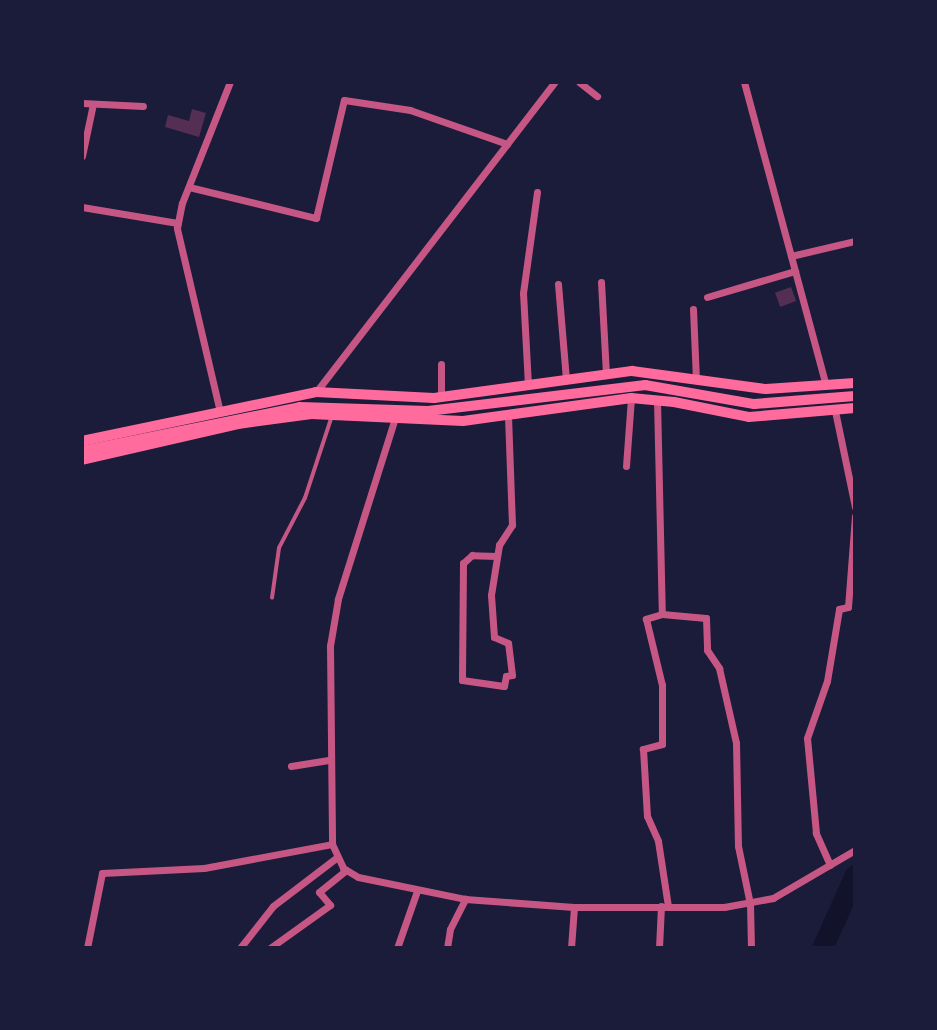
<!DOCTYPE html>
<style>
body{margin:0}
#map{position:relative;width:937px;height:1030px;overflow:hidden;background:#1b1b3a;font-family:Lato,sans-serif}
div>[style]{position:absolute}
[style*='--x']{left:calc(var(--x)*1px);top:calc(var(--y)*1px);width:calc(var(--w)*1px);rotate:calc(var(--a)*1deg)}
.river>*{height:21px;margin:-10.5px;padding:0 10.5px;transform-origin:10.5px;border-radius:10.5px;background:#12122b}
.building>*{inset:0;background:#542f53;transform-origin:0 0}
.service>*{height:3.5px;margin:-1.75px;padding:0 1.75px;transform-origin:1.75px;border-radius:1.75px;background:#c65784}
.minor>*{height:7px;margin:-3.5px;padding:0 3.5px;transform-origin:3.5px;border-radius:3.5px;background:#c65784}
.primary>*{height:10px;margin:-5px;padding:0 5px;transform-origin:5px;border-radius:5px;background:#ff6b9d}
span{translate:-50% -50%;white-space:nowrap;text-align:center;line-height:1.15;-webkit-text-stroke:5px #1b1b3a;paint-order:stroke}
.frame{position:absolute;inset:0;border:84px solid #1b1b3a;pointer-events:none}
</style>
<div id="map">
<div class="river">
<i style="--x:822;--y:948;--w:80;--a:-65.7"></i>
</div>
<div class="building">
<i style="clip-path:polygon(192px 109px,206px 113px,199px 137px,165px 127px,168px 115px,189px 121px)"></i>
<i style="left:791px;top:287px;width:15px;height:17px;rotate:70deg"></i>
</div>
<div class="service">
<i style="--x:272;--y:598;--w:50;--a:-82"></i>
<i style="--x:279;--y:548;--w:56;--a:-62.5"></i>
<i style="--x:305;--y:498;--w:86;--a:-71.8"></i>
</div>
<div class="minor">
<i style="--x:579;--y:82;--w:23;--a:38"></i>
<i style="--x:744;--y:82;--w:314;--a:74.9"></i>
<i style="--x:82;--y:103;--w:61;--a:2.8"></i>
<i style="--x:82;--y:156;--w:53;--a:-78.1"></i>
<i style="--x:189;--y:187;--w:131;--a:13.7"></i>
<i style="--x:316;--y:218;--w:121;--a:-76.7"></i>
<i style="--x:344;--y:100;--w:67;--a:8.6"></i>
<i style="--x:410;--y:110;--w:103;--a:19.3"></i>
<i style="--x:82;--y:207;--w:97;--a:9.5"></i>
<i style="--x:791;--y:256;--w:66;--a:-13.2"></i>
<i style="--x:601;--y:282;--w:91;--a:86.9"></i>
<i style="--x:558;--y:284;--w:95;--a:85.2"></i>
<i style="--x:707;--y:297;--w:92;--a:-16.5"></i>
<i style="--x:693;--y:309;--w:71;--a:87.6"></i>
<i style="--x:441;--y:364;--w:33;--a:90"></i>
<i style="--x:528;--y:385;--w:92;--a:-93.1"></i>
<i style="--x:523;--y:293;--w:102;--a:-82.1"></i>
<i style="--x:316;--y:392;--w:391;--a:-52.4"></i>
<i style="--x:657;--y:400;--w:214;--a:88.7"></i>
<i style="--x:662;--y:614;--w:17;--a:163"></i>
<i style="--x:646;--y:619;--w:68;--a:76.4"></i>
<i style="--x:662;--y:685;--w:59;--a:90"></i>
<i style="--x:662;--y:744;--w:20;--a:165"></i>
<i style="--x:643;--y:749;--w:67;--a:86.6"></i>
<i style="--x:647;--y:816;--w:27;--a:66"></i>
<i style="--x:658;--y:841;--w:66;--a:81.3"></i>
<i style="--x:835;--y:411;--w:98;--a:78.2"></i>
<i style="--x:220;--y:412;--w:189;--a:-103.2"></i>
<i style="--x:177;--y:228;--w:25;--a:-79"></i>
<i style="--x:182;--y:203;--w:130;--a:-68.4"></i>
<i style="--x:394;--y:421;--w:187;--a:107.5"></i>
<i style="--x:338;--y:599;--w:48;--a:99.7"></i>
<i style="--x:330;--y:646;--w:198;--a:89.4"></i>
<i style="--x:332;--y:844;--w:26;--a:65"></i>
<i style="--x:343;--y:868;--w:17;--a:31"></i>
<i style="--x:358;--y:877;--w:109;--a:11.6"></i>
<i style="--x:465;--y:899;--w:109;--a:4.2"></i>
<i style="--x:574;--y:907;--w:150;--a:0"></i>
<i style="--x:724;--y:907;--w:50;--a:-10.4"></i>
<i style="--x:773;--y:898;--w:95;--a:-30.3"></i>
<i style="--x:626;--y:466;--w:68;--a:-85.8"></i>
<i style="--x:497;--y:556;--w:25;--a:-178"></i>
<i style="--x:472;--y:555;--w:12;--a:138"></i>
<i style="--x:463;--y:563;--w:117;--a:90.5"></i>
<i style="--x:462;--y:680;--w:42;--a:8.1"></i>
<i style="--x:504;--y:686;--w:10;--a:-79"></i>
<i style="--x:506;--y:676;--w:6;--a:-9"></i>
<i style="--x:512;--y:675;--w:32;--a:-97"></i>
<i style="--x:508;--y:643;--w:15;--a:-157"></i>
<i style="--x:494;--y:637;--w:42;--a:-94.1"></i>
<i style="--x:491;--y:595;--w:51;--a:-80.9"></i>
<i style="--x:499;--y:545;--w:24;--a:-57"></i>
<i style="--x:512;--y:525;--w:111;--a:-92.1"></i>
<i style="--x:662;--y:614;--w:44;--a:5.2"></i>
<i style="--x:706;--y:618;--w:32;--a:88"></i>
<i style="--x:707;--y:650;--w:22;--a:56"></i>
<i style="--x:719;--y:668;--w:77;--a:77.2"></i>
<i style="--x:736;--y:743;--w:103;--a:88.9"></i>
<i style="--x:738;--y:846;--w:59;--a:78.3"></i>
<i style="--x:750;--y:904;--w:44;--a:88.7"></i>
<i style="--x:291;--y:766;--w:38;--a:-9"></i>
<i style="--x:830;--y:865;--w:35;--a:-114"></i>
<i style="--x:816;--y:833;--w:95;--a:-95.4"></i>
<i style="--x:807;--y:738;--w:60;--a:-70.7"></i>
<i style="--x:827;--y:681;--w:73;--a:-80.5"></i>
<i style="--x:839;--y:609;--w:9;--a:-13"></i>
<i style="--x:848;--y:607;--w:91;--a:-85.6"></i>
<i style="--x:87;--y:948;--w:76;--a:-78.7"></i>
<i style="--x:102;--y:873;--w:102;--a:-2.8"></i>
<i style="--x:204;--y:868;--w:130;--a:-10.6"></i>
<i style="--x:240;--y:948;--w:53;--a:-51.8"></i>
<i style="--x:273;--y:906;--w:79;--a:-37.3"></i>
<i style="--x:270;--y:948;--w:74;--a:-35.6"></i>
<i style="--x:330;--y:905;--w:17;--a:-130"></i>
<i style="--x:319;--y:892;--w:35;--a:-39"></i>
<i style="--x:397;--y:948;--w:60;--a:-70.7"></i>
<i style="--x:447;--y:948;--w:19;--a:-81"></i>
<i style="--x:450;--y:929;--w:34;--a:-63"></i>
<i style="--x:571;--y:948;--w:41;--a:-85.8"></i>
<i style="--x:659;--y:948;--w:42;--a:-87.3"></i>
</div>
<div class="primary">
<i style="--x:82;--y:441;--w:239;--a:-11.8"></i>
<i style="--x:316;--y:392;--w:118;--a:2.9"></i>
<i style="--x:434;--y:398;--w:200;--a:-7.8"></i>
<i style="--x:632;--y:371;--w:135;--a:7.7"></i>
<i style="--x:766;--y:389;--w:89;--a:-3.9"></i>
<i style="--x:82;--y:451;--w:222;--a:-11.4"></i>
<i style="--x:300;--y:407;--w:128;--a:1.8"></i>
<i style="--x:428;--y:411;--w:219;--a:-6.8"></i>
<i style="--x:645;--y:385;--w:111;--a:9.9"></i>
<i style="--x:754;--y:404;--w:101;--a:-4.5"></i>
<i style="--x:82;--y:460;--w:160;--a:-13"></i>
<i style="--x:238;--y:424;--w:74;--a:-7.8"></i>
<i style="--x:311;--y:414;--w:152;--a:2.6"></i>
<i style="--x:463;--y:421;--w:170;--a:-7.8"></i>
<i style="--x:631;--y:398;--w:43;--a:5.3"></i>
<i style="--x:674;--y:402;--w:76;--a:11.3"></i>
<i style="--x:749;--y:417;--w:106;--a:-4.9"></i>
</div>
<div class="frame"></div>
</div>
